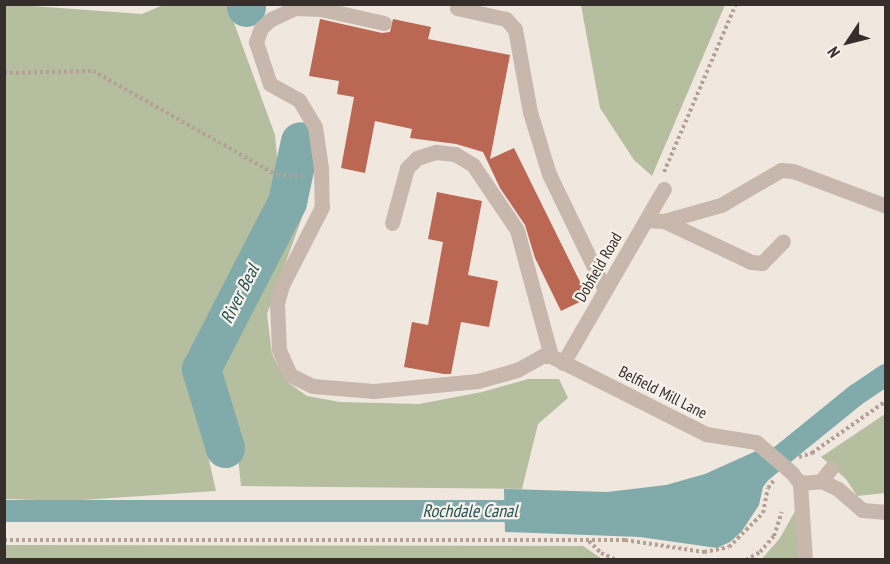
<!DOCTYPE html>
<style>
body{margin:0}
#map{position:relative;width:890px;height:564px;overflow:hidden;background:#f0e8df;font-family:"PT Sans Narrow",sans-serif}
div>[style]{position:absolute}
[style*='--x']{left:calc(var(--x)*1px);top:calc(var(--y)*1px);width:calc(var(--w)*1px);rotate:calc(var(--a)*1deg)}
.green>*{inset:0;background:#b6bea0}
.water>*{inset:0;background:#81abaa}
.canal>*{height:22px;margin:-11px;padding:0 11px;transform-origin:11px;border-radius:11px;background:#81abaa}
.river>*{height:39px;margin:-19.5px;padding:0 19.5px;transform-origin:19.5px;border-radius:19.5px;background:#81abaa}
.building>*{inset:0;background:#ba6854}
.path>*{height:4px;margin-top:-2px;transform-origin:0;background:repeating-linear-gradient(90deg,#b3a196 0 3px,transparent 0 6px)}
.minor>*{height:15px;margin:-7.5px;padding:0 7.5px;transform-origin:7.5px;border-radius:7.5px;background:#c7b7ac}
.minor-bridge>*{height:15px;margin:-7.5px;padding:0 7.5px;transform-origin:7.5px;border-radius:7.5px;background:#c7b7ac}
span{translate:-50% -50%;white-space:nowrap;text-align:center;line-height:1.15;-webkit-text-stroke:4.5px #f8f2eb;paint-order:stroke}
.street-label{font-size:16px;color:#362e2a}
.water-label{font-size:18px;color:#245354;font-style:italic}
.frame{position:absolute;inset:0;border:6px solid #362e2a;pointer-events:none}
.north{position:absolute;left:818px;top:12px;width:60px;height:60px;-webkit-text-stroke:4px #f8f2eb;paint-order:stroke;rotate:235deg;font-size:16px;font-weight:700;line-height:24px;text-align:center;color:#362e2a}
.north::after{content:'';display:block;margin:auto;width:21px;height:27px;background:#362e2a;clip-path:polygon(50% 0,100% 100%,50% 72%,0 100%)}
</style>
<div id="map">
<div class="green">
<i style="clip-path:polygon(5px 4px,142px 14px,163px 5px,231px 5px,233px 20px,275px 135px,280px 187px,274px 206px,189px 372px,216px 491px,67px 501px,5px 499px)"></i>
<i style="clip-path:polygon(581px 5px,725px 5px,652px 176px,634px 160px,600px 108px)"></i>
<i style="clip-path:polygon(303px 192px,308px 201px,267px 314px,272px 354px,286px 381px,307px 396px,340px 402px,419px 404px,482px 392px,528px 379px,559px 379px,568px 398px,538px 424px,522px 489px,241px 486px,237px 446px,214px 368px)"></i>
<i style="clip-path:polygon(885px 414px,885px 493px,857px 496px,846px 479px,821px 457px)"></i>
<i style="clip-path:polygon(799px 504px,800px 559px,761px 560px,780px 538px)"></i>
<i style="clip-path:polygon(5px 545px,583px 546px,602px 559px,5px 560px)"></i>
</div>
<div class="water">
<i style="clip-path:polygon(756px 451px,776px 470px,763px 487px,759px 505px,742px 531px,730px 542px,717px 548px,640px 537px,505px 532px,504px 489px,607px 492px,666px 485px,705px 474px)"></i>
</div>
<div class="canal">
<i style="--x:746;--y:484;--w:141;--a:-39"></i>
<i style="--x:856;--y:395;--w:36;--a:-34"></i>
<i style="--x:4;--y:511;--w:530;--a:0"></i>
</div>
<div class="river">
<i style="--x:246;--y:4;--w:3;--a:90"></i>
<i style="--x:225;--y:448;--w:83;--a:-106.9"></i>
<i style="--x:201;--y:369;--w:188;--a:-62.8"></i>
<i style="--x:287;--y:202;--w:62;--a:-78"></i>
</div>
<div class="building">
<i style="clip-path:polygon(320px 19px,382px 33px,390px 32px,393px 19px,431px 27px,428px 39px,510px 55px,490px 159px,514px 148px,588px 298px,561px 311px,535px 258px,525px 225px,500px 188px,483px 152px,456px 144px,410px 138px,412px 129px,375px 121px,365px 173px,341px 168px,354px 97px,337px 94px,339px 81px,309px 76px)"></i>
<i style="clip-path:polygon(437px 192px,482px 201px,468px 275px,498px 281px,489px 327px,461px 322px,451px 374px,444px 374px,404px 367px,412px 322px,428px 325px,443px 242px,428px 239px)"></i>
</div>
<div class="path">
<i style="--x:4;--y:73;--w:89;--a:-1.3"></i>
<i style="--x:93;--y:71;--w:211;--a:29.5"></i>
<i style="--x:277;--y:175;--w:26;--a:2"></i>
<i style="--x:664;--y:172;--w:183;--a:-66.8"></i>
<i style="--x:799;--y:457;--w:14;--a:-17"></i>
<i style="--x:812;--y:453;--w:90;--a:-35.1"></i>
<i style="--x:4;--y:540;--w:621;--a:0"></i>
<i style="--x:625;--y:540;--w:80;--a:8.6"></i>
<i style="--x:704;--y:552;--w:25;--a:-11"></i>
<i style="--x:729;--y:547;--w:48;--a:-45"></i>
<i style="--x:763;--y:513;--w:25;--a:-79"></i>
<i style="--x:768;--y:488;--w:10;--a:-53"></i>
<i style="--x:589;--y:541;--w:17;--a:45"></i>
<i style="--x:601;--y:553;--w:17;--a:24"></i>
<i style="--x:746;--y:560;--w:16;--a:-30"></i>
<i style="--x:760;--y:552;--w:21;--a:-49"></i>
<i style="--x:774;--y:536;--w:25;--a:-72"></i>
</div>
<div class="minor">
<i style="--x:457;--y:8;--w:50;--a:12.7"></i>
<i style="--x:506;--y:19;--w:13;--a:48"></i>
<i style="--x:515;--y:29;--w:84;--a:79.8"></i>
<i style="--x:530;--y:112;--w:65;--a:73"></i>
<i style="--x:549;--y:174;--w:129;--a:64.2"></i>
<i style="--x:384;--y:23;--w:65;--a:-167.5"></i>
<i style="--x:321;--y:9;--w:26;--a:-178"></i>
<i style="--x:295;--y:8;--w:26;--a:155"></i>
<i style="--x:271;--y:19;--w:13;--a:138"></i>
<i style="--x:261;--y:28;--w:15;--a:110"></i>
<i style="--x:256;--y:42;--w:44;--a:71.6"></i>
<i style="--x:270;--y:84;--w:33;--a:29"></i>
<i style="--x:299;--y:100;--w:31;--a:59"></i>
<i style="--x:315;--y:127;--w:41;--a:81.7"></i>
<i style="--x:321;--y:168;--w:39;--a:89"></i>
<i style="--x:322;--y:207;--w:88;--a:117.1"></i>
<i style="--x:282;--y:285;--w:20;--a:105"></i>
<i style="--x:277;--y:304;--w:46;--a:87.5"></i>
<i style="--x:279;--y:350;--w:27;--a:66"></i>
<i style="--x:290;--y:375;--w:25;--a:26"></i>
<i style="--x:313;--y:386;--w:61;--a:4.7"></i>
<i style="--x:374;--y:391;--w:104;--a:-5.5"></i>
<i style="--x:478;--y:381;--w:41;--a:-15.8"></i>
<i style="--x:517;--y:370;--w:29;--a:-29"></i>
<i style="--x:542;--y:356;--w:9;--a:0"></i>
<i style="--x:551;--y:356;--w:174;--a:26.7"></i>
<i style="--x:706;--y:434;--w:51;--a:9.1"></i>
<i style="--x:646;--y:220;--w:18;--a:3"></i>
<i style="--x:664;--y:221;--w:59;--a:-15.7"></i>
<i style="--x:721;--y:205;--w:69;--a:-30.3"></i>
<i style="--x:781;--y:170;--w:12;--a:5"></i>
<i style="--x:793;--y:171;--w:99;--a:20.6"></i>
<i style="--x:664;--y:221;--w:96;--a:25.2"></i>
<i style="--x:751;--y:262;--w:11;--a:5"></i>
<i style="--x:762;--y:263;--w:30;--a:-46"></i>
<i style="--x:392;--y:223;--w:57;--a:-74.7"></i>
<i style="--x:407;--y:168;--w:14;--a:-45"></i>
<i style="--x:417;--y:158;--w:20;--a:-18"></i>
<i style="--x:436;--y:152;--w:19;--a:6"></i>
<i style="--x:455;--y:154;--w:21;--a:31"></i>
<i style="--x:473;--y:165;--w:78;--a:55.9"></i>
<i style="--x:517;--y:230;--w:131;--a:74.9"></i>
<i style="--x:563;--y:363;--w:201;--a:-59.9"></i>
<i style="--x:795;--y:477;--w:8;--a:50"></i>
<i style="--x:800;--y:483;--w:77;--a:86.3"></i>
<i style="--x:821;--y:481;--w:16;--a:-52"></i>
<i style="--x:800;--y:483;--w:21;--a:-5"></i>
<i style="--x:821;--y:481;--w:19;--a:25"></i>
<i style="--x:838;--y:489;--w:32;--a:41"></i>
<i style="--x:862;--y:510;--w:24;--a:5"></i>
</div>
<div class="minor-bridge">
<i style="--x:756;--y:442;--w:48;--a:40.7"></i>
</div>
<div class="street-label">
<span style="left:598px;top:267px;rotate:-60deg">Dobfield Road</span>
<span style="left:663px;top:392px;rotate:27deg">Belfield Mill Lane</span>
</div>
<div class="water-label">
<span style="left:240px;top:294px;rotate:-63deg">River Beal</span>
<span style="left:470px;top:511px">Rochdale Canal</span>
</div>
<div class="frame"></div>
<div class="north">N</div>
</div>
